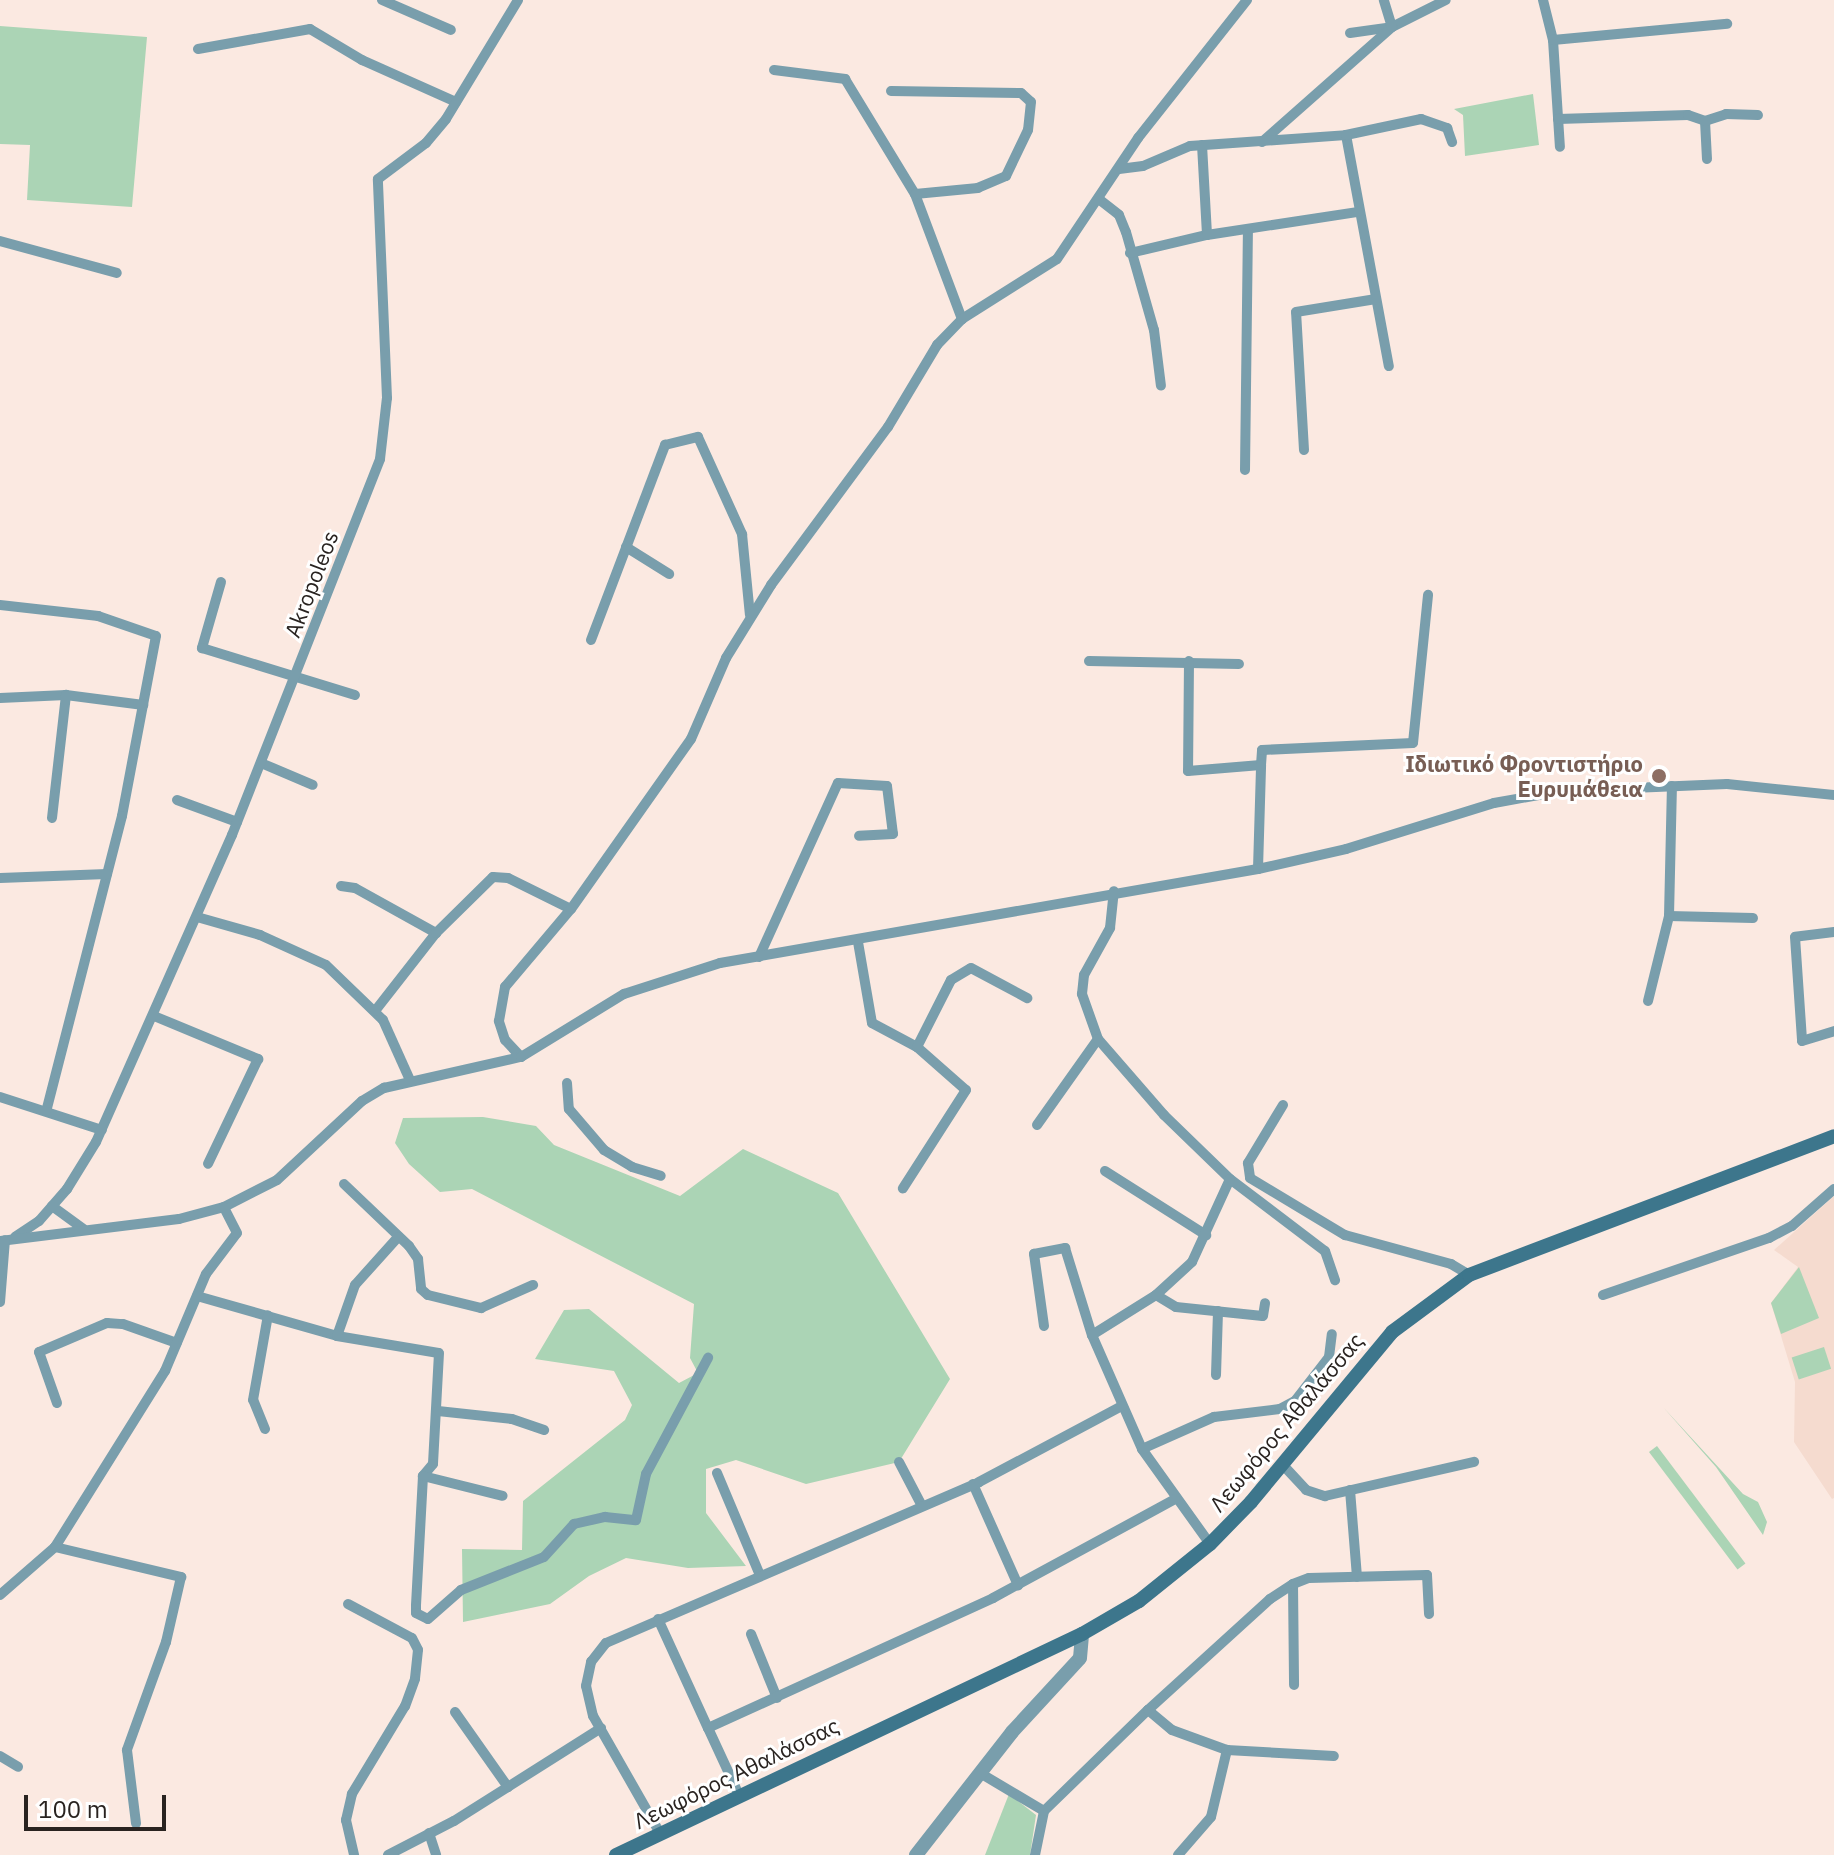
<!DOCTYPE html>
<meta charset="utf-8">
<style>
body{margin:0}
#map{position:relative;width:1834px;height:1855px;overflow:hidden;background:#fbe9e1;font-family:"IBM Plex Sans",sans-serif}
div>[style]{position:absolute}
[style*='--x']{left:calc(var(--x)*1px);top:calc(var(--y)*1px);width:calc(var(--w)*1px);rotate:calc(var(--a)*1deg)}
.built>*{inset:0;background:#f5dbcf}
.green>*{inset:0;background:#abd4b5;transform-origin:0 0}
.minor>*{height:10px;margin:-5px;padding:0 5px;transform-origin:5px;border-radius:5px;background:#799eac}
.tertiary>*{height:14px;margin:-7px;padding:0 7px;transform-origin:7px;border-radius:7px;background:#799eac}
.secondary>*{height:14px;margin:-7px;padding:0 7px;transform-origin:7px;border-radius:7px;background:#3d768c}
.dots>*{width:22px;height:22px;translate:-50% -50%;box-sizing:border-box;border:4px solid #fff;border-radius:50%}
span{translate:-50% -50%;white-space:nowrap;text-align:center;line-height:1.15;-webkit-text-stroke:6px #fff;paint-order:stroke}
.street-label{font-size:22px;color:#292320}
.education-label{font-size:22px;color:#785e54;font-weight:700}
.right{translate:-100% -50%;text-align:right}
.scale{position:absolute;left:24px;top:1795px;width:142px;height:36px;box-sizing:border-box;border:4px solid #292320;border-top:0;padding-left:10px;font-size:24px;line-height:28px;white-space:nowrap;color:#292320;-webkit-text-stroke:6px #fff;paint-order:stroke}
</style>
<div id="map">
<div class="built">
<i style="clip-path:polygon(1834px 1196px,1834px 1498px,1832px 1499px,1794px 1442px,1795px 1382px,1771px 1303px,1798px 1267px,1774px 1250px)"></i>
</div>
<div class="green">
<i style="clip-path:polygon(0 26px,147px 37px,132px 207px,27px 200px,30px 145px,0 144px)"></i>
<i style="clip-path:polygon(1533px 94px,1539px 145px,1465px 156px,1463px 115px,1454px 109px)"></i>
<i style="clip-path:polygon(483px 1117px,536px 1126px,554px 1145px,680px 1196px,743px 1149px,838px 1193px,950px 1379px,899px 1462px,806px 1484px,736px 1460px,706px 1469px,706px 1513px,746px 1566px,688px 1568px,626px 1558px,589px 1576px,550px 1604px,463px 1622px,462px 1549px,522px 1550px,523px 1501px,625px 1420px,632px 1405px,614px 1371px,535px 1359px,564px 1310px,589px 1309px,679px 1383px,698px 1373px,690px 1358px,694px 1304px,472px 1189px,440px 1192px,409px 1164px,395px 1143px,403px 1118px)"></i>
<i style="clip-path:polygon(1799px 1267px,1819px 1318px,1781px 1334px,1771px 1303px)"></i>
<i style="left:1824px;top:1347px;width:23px;height:34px;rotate:72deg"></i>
<i style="clip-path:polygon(1663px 1407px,1743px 1494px,1758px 1502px,1767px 1522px,1763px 1535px,1716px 1467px)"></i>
<i style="left:1657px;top:1446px;width:147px;height:10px;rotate:53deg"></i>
<i style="clip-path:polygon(1009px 1794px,1036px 1815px,1030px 1855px,985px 1855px)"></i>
</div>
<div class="minor">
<i style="--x:382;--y:0;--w:75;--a:23.5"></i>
<i style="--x:1543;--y:0;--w:41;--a:76"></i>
<i style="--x:1553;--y:40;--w:107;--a:86.3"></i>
<i style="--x:1350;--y:33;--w:42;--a:-8.1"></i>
<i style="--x:1392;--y:27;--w:60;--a:-26.6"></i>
<i style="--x:1553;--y:40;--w:175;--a:-5.3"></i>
<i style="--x:198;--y:49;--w:114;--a:-10.1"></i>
<i style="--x:310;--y:29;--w:61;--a:30.8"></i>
<i style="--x:362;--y:60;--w:103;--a:24.1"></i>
<i style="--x:774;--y:70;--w:72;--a:7.2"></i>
<i style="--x:845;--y:79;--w:135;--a:58.7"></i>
<i style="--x:915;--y:194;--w:134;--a:69.4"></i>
<i style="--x:891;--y:91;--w:130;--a:0.9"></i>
<i style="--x:1021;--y:93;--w:13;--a:42"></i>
<i style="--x:1031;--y:102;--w:28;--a:96"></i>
<i style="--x:1028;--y:130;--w:51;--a:115.6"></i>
<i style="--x:1006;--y:176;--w:30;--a:157"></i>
<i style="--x:978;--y:188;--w:63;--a:174.6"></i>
<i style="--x:1558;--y:119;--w:130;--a:-1.8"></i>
<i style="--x:1688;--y:115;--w:18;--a:19"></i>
<i style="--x:1705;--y:121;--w:38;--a:87"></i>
<i style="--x:1705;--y:121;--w:22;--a:-18"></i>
<i style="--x:1726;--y:114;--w:32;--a:2"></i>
<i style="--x:1346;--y:135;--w:235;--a:79.5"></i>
<i style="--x:1262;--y:142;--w:174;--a:-41.5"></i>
<i style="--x:1392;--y:27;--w:28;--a:-107"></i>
<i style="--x:1202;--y:145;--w:90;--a:86.8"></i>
<i style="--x:1119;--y:169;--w:24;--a:-7"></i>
<i style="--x:1143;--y:166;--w:51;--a:-23.1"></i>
<i style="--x:1190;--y:146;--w:156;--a:-4"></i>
<i style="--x:1346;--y:135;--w:77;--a:-12"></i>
<i style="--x:1421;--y:119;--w:28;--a:19"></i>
<i style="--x:1447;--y:128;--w:15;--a:70"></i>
<i style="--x:1100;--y:200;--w:24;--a:38"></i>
<i style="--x:1119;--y:215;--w:18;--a:68"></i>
<i style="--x:1126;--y:232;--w:102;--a:74.1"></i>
<i style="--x:1154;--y:330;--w:56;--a:82.9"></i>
<i style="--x:0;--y:241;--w:121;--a:15.3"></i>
<i style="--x:1130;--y:253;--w:79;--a:-13.2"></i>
<i style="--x:1207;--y:235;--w:153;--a:-8.7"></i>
<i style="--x:1304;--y:450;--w:138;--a:-93.3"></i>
<i style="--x:1296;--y:312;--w:81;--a:-9.2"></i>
<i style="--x:1245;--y:470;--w:240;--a:-89.3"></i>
<i style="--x:626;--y:547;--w:51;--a:32.1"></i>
<i style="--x:221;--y:582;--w:69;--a:106.1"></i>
<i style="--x:202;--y:648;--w:160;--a:17.1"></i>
<i style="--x:0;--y:605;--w:99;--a:6.4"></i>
<i style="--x:98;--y:616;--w:61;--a:19"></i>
<i style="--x:156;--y:636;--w:183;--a:100.7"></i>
<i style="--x:122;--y:816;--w:301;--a:104.4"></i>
<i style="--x:591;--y:640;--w:209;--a:-69.2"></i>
<i style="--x:665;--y:445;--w:34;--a:-14"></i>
<i style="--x:698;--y:437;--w:107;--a:65.6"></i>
<i style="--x:742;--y:534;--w:81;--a:84.4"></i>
<i style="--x:1089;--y:661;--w:150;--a:1.1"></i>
<i style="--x:1189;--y:661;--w:110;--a:90.5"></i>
<i style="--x:1188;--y:771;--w:73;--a:-4.7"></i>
<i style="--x:1261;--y:765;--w:15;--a:-86"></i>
<i style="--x:1262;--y:750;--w:151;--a:-2.7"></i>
<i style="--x:1413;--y:743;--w:149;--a:-84.2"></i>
<i style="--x:0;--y:698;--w:66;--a:-2.6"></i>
<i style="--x:66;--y:695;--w:78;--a:7.4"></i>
<i style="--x:261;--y:763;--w:56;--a:22.9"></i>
<i style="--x:177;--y:800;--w:64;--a:20.1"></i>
<i style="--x:52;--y:818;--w:124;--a:-83.5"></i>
<i style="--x:1258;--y:869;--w:104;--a:-88.3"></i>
<i style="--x:0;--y:878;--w:107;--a:-2.1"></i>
<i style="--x:341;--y:886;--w:14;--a:8"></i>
<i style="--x:355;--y:888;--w:93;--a:29.1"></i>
<i style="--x:1669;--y:916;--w:84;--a:1.4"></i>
<i style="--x:197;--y:917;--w:66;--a:15.9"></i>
<i style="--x:260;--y:935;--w:72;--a:24.4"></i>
<i style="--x:326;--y:965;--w:79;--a:44"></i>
<i style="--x:383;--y:1020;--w:66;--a:65.8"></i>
<i style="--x:1834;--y:932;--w:39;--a:173"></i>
<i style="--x:1795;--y:937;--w:104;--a:86.1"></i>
<i style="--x:1802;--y:1041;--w:34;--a:-17"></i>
<i style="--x:858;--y:942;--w:82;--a:80.2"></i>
<i style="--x:872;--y:1023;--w:51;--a:28.1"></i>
<i style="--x:917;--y:1047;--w:65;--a:41.3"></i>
<i style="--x:966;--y:1090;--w:117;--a:122.7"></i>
<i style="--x:759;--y:957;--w:191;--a:-65.6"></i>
<i style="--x:838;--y:783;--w:49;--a:3.5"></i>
<i style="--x:887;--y:786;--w:48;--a:82.9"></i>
<i style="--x:893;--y:834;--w:34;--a:177"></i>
<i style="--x:1648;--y:1001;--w:88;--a:-76.1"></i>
<i style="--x:1669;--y:916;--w:130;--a:-88.7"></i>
<i style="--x:375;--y:1011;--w:99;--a:-52"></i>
<i style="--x:436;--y:933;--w:80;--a:-44.5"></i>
<i style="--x:493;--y:877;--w:15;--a:4"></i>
<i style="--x:508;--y:878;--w:70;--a:26.2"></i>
<i style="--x:154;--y:1016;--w:113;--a:22.5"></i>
<i style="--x:258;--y:1059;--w:116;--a:115.5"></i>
<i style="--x:1098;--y:1039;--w:48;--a:-109.6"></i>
<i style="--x:1082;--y:994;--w:19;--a:-84"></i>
<i style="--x:1084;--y:975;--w:54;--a:-61"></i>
<i style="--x:1110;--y:928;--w:37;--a:-84"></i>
<i style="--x:917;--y:1047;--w:75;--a:-63.1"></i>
<i style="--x:951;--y:980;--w:23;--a:-31"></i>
<i style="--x:971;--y:968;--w:64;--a:28.2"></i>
<i style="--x:521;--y:1057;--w:23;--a:-133"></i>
<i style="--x:505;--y:1040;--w:20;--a:-108"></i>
<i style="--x:499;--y:1021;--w:35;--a:-80"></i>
<i style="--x:505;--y:987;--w:102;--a:-49.8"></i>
<i style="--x:571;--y:909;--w:208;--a:-54.8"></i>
<i style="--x:691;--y:739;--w:88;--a:-66.6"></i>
<i style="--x:726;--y:658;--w:86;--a:-58.3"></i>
<i style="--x:771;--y:585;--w:197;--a:-53.5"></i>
<i style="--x:888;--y:427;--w:96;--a:-59.1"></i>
<i style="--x:937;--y:345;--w:36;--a:-46"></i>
<i style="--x:962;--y:319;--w:112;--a:-32.3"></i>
<i style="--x:1057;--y:259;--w:146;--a:-56.2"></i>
<i style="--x:1138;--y:138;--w:176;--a:-51.7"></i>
<i style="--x:567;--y:1083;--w:26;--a:86"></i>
<i style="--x:569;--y:1109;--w:54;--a:49.5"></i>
<i style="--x:604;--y:1150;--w:33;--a:31"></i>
<i style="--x:632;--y:1167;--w:30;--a:17"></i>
<i style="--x:0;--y:1097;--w:107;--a:17.9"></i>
<i style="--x:1283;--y:1105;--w:68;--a:121.1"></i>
<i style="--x:1248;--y:1163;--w:15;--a:82"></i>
<i style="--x:1250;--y:1178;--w:111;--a:31"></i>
<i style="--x:1345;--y:1235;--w:110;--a:15.3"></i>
<i style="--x:1451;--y:1264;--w:21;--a:31"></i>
<i style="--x:1037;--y:1125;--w:105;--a:-54.7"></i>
<i style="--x:1098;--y:1039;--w:101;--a:49"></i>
<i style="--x:1164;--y:1115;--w:92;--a:44.1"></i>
<i style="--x:1230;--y:1179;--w:119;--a:37.2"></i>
<i style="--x:1325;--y:1251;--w:31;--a:71"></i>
<i style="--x:1105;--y:1171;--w:120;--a:32.4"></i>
<i style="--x:344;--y:1184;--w:90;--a:43.6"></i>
<i style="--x:409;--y:1246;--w:16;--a:55"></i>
<i style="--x:418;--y:1259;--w:30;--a:84"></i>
<i style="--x:421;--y:1289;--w:9;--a:41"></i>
<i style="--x:428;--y:1295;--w:55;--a:13.8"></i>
<i style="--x:481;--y:1308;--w:57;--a:-23.9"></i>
<i style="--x:52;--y:1206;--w:39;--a:36"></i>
<i style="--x:15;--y:1237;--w:29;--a:-34"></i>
<i style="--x:39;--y:1221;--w:43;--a:-48.8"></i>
<i style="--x:67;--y:1189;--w:55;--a:-58.3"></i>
<i style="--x:96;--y:1142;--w:336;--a:-66.1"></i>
<i style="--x:232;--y:835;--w:404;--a:-68.5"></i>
<i style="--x:380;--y:459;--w:61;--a:-83.5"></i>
<i style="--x:387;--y:398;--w:219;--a:-92.4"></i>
<i style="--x:378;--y:179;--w:60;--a:-36.9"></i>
<i style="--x:426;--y:143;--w:31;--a:-50"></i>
<i style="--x:446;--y:119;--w:139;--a:-58.8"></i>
<i style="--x:0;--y:1241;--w:180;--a:-7"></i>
<i style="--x:179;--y:1219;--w:47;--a:-14.9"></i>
<i style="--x:224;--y:1207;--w:59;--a:-27"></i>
<i style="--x:277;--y:1180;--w:116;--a:-42.9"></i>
<i style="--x:362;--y:1101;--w:26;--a:-31"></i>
<i style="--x:384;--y:1088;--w:140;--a:-12.8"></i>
<i style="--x:521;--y:1057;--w:121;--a:-31.5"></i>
<i style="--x:624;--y:994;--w:101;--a:-17.9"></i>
<i style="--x:720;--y:963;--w:546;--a:-9.91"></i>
<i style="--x:1258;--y:869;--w:90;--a:-12.8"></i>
<i style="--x:1346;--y:849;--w:155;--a:-17.3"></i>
<i style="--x:1494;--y:803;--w:68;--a:-10.2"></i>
<i style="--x:1561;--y:791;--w:166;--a:-2.4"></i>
<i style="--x:1727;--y:784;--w:108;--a:5.9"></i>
<i style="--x:1156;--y:1295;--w:23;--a:31"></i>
<i style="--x:1176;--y:1307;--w:87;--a:5.9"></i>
<i style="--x:1263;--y:1316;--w:13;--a:-81"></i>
<i style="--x:1603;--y:1295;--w:176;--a:-19"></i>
<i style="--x:1769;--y:1238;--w:26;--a:-28"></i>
<i style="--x:1792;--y:1226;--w:56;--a:-41.4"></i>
<i style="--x:197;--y:1296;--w:146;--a:15.9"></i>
<i style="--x:337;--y:1336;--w:103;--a:9.5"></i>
<i style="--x:439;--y:1353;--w:111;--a:93.1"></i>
<i style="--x:433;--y:1464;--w:16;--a:130"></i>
<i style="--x:423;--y:1476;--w:130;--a:93.1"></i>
<i style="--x:416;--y:1606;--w:7;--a:90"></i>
<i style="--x:416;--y:1613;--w:13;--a:27"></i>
<i style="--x:428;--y:1619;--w:44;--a:-41.3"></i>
<i style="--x:461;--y:1590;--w:89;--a:-21.7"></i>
<i style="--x:544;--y:1557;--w:45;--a:-47.7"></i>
<i style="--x:574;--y:1524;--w:32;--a:-13"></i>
<i style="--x:605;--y:1517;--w:31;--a:6"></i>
<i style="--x:636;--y:1520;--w:47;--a:-77.7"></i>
<i style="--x:646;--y:1474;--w:132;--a:-61.9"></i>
<i style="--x:0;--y:1302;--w:62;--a:-85.4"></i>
<i style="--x:1044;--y:1326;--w:73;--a:-97.9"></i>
<i style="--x:1034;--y:1254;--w:32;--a:-11"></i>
<i style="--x:1065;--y:1248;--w:91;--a:72.8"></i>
<i style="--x:1092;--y:1335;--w:124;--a:66.3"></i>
<i style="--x:1142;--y:1449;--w:117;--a:54.4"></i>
<i style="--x:1092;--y:1335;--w:75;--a:-32"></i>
<i style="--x:1156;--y:1295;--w:49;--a:-42.5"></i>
<i style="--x:1192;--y:1262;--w:91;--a:-65.4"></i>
<i style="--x:337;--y:1336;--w:54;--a:-70.6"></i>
<i style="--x:355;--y:1285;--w:64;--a:-48.1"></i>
<i style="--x:1216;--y:1375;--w:64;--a:-88.2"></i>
<i style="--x:57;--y:1403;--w:54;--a:-109.4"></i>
<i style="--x:39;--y:1352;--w:74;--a:-23.1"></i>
<i style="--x:107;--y:1323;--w:16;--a:4"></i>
<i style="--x:123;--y:1324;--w:57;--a:19.4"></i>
<i style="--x:438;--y:1411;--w:74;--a:6.2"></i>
<i style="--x:512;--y:1419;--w:34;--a:19"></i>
<i style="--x:265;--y:1429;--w:31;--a:-112"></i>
<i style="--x:253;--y:1400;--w:86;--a:-80"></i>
<i style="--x:1142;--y:1449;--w:79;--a:-24"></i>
<i style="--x:1214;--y:1417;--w:66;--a:-6.9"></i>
<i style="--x:1280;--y:1409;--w:17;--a:-28"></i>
<i style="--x:1295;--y:1401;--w:56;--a:-52.3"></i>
<i style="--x:1329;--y:1357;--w:23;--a:-83"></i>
<i style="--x:899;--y:1462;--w:47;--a:62.4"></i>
<i style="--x:1283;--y:1465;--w:34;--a:47"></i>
<i style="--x:1306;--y:1490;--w:20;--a:18"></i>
<i style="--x:1325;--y:1496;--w:153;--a:-12.9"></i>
<i style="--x:717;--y:1473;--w:108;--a:67.2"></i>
<i style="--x:423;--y:1476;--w:82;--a:14"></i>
<i style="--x:973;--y:1484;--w:111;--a:66"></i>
<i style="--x:1350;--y:1490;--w:87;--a:85.4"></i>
<i style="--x:55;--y:1547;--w:130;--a:13.4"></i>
<i style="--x:181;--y:1577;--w:67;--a:103"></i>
<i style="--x:166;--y:1642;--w:115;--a:109.9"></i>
<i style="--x:127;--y:1750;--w:74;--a:83"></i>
<i style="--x:1293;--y:1584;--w:101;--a:89.4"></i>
<i style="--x:0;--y:1595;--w:73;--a:-41.1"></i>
<i style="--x:55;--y:1547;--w:208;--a:-58"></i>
<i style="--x:165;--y:1371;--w:105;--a:-67.1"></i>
<i style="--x:206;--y:1274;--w:51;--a:-52.9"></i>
<i style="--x:237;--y:1233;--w:29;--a:-117"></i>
<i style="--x:348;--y:1604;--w:72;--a:28"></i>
<i style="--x:412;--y:1638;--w:13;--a:63"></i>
<i style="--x:418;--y:1650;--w:29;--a:96"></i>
<i style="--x:415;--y:1679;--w:29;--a:110"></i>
<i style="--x:405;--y:1706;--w:103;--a:121.1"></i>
<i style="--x:352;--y:1794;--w:27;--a:103"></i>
<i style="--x:346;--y:1820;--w:36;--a:77"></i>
<i style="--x:658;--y:1619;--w:120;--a:65.4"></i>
<i style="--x:751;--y:1634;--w:69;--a:67.9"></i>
<i style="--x:1148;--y:1710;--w:31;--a:40"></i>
<i style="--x:1172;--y:1730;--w:59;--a:20"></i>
<i style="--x:1227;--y:1750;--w:107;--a:3.2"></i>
<i style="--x:455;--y:1712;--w:92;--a:54.8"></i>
<i style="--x:0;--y:1756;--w:21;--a:31"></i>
<i style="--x:980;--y:1773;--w:74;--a:30.7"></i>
<i style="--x:739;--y:1795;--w:74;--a:-114.8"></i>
<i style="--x:708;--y:1728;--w:313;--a:-24.5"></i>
<i style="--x:993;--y:1598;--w:207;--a:-28.5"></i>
<i style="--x:429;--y:1833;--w:23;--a:72"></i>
<i style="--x:661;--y:1835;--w:137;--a:-119.7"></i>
<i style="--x:593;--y:1716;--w:31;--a:-103"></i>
<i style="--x:586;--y:1686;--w:25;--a:-78"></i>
<i style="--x:591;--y:1662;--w:24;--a:-52"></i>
<i style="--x:606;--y:1643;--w:406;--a:-23.3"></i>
<i style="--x:979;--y:1482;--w:162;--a:-28"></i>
<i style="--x:388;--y:1855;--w:74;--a:-27.3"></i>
<i style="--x:454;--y:1821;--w:174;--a:-32.3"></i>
<i style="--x:1035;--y:1855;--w:45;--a:-78.4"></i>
<i style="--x:1044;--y:1811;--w:145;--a:-44.2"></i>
<i style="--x:1148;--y:1710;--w:165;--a:-42.3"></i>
<i style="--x:1270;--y:1599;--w:27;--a:-33"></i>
<i style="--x:1293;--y:1584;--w:17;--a:-21"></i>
<i style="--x:1309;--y:1578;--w:118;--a:-1.5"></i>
<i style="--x:1427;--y:1575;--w:39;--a:87"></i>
<i style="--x:1178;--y:1855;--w:50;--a:-49"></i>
<i style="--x:1211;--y:1817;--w:69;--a:-76.6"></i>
</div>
<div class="tertiary">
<i style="--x:916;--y:1855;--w:156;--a:-52"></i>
<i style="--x:1012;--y:1732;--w:100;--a:-47.4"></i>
<i style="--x:1080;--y:1658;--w:24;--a:-85"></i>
</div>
<div class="secondary">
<i style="--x:616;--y:1855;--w:516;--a:-25.37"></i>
<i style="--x:1082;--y:1634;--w:66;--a:-30.1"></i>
<i style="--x:1139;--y:1601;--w:91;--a:-38.8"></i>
<i style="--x:1210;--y:1544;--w:59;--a:-45.7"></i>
<i style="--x:1251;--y:1502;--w:221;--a:-50.3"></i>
<i style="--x:1392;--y:1332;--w:96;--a:-36.5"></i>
<i style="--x:1469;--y:1275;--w:391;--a:-20.8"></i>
</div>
<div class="dots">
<i style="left:1659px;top:776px;background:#8d6e63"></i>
</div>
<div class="street-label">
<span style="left:311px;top:584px;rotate:-69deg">Akropoleos</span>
<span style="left:1286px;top:1422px;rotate:-50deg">Λεωφόρος Αθαλάσσας</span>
<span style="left:736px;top:1773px;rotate:-26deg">Λεωφόρος Αθαλάσσας</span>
</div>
<div class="education-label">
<span class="right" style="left:1643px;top:776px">Ιδιωτικό Φροντιστήριο<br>Ευρυμάθεια</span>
</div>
<div class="scale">100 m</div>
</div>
